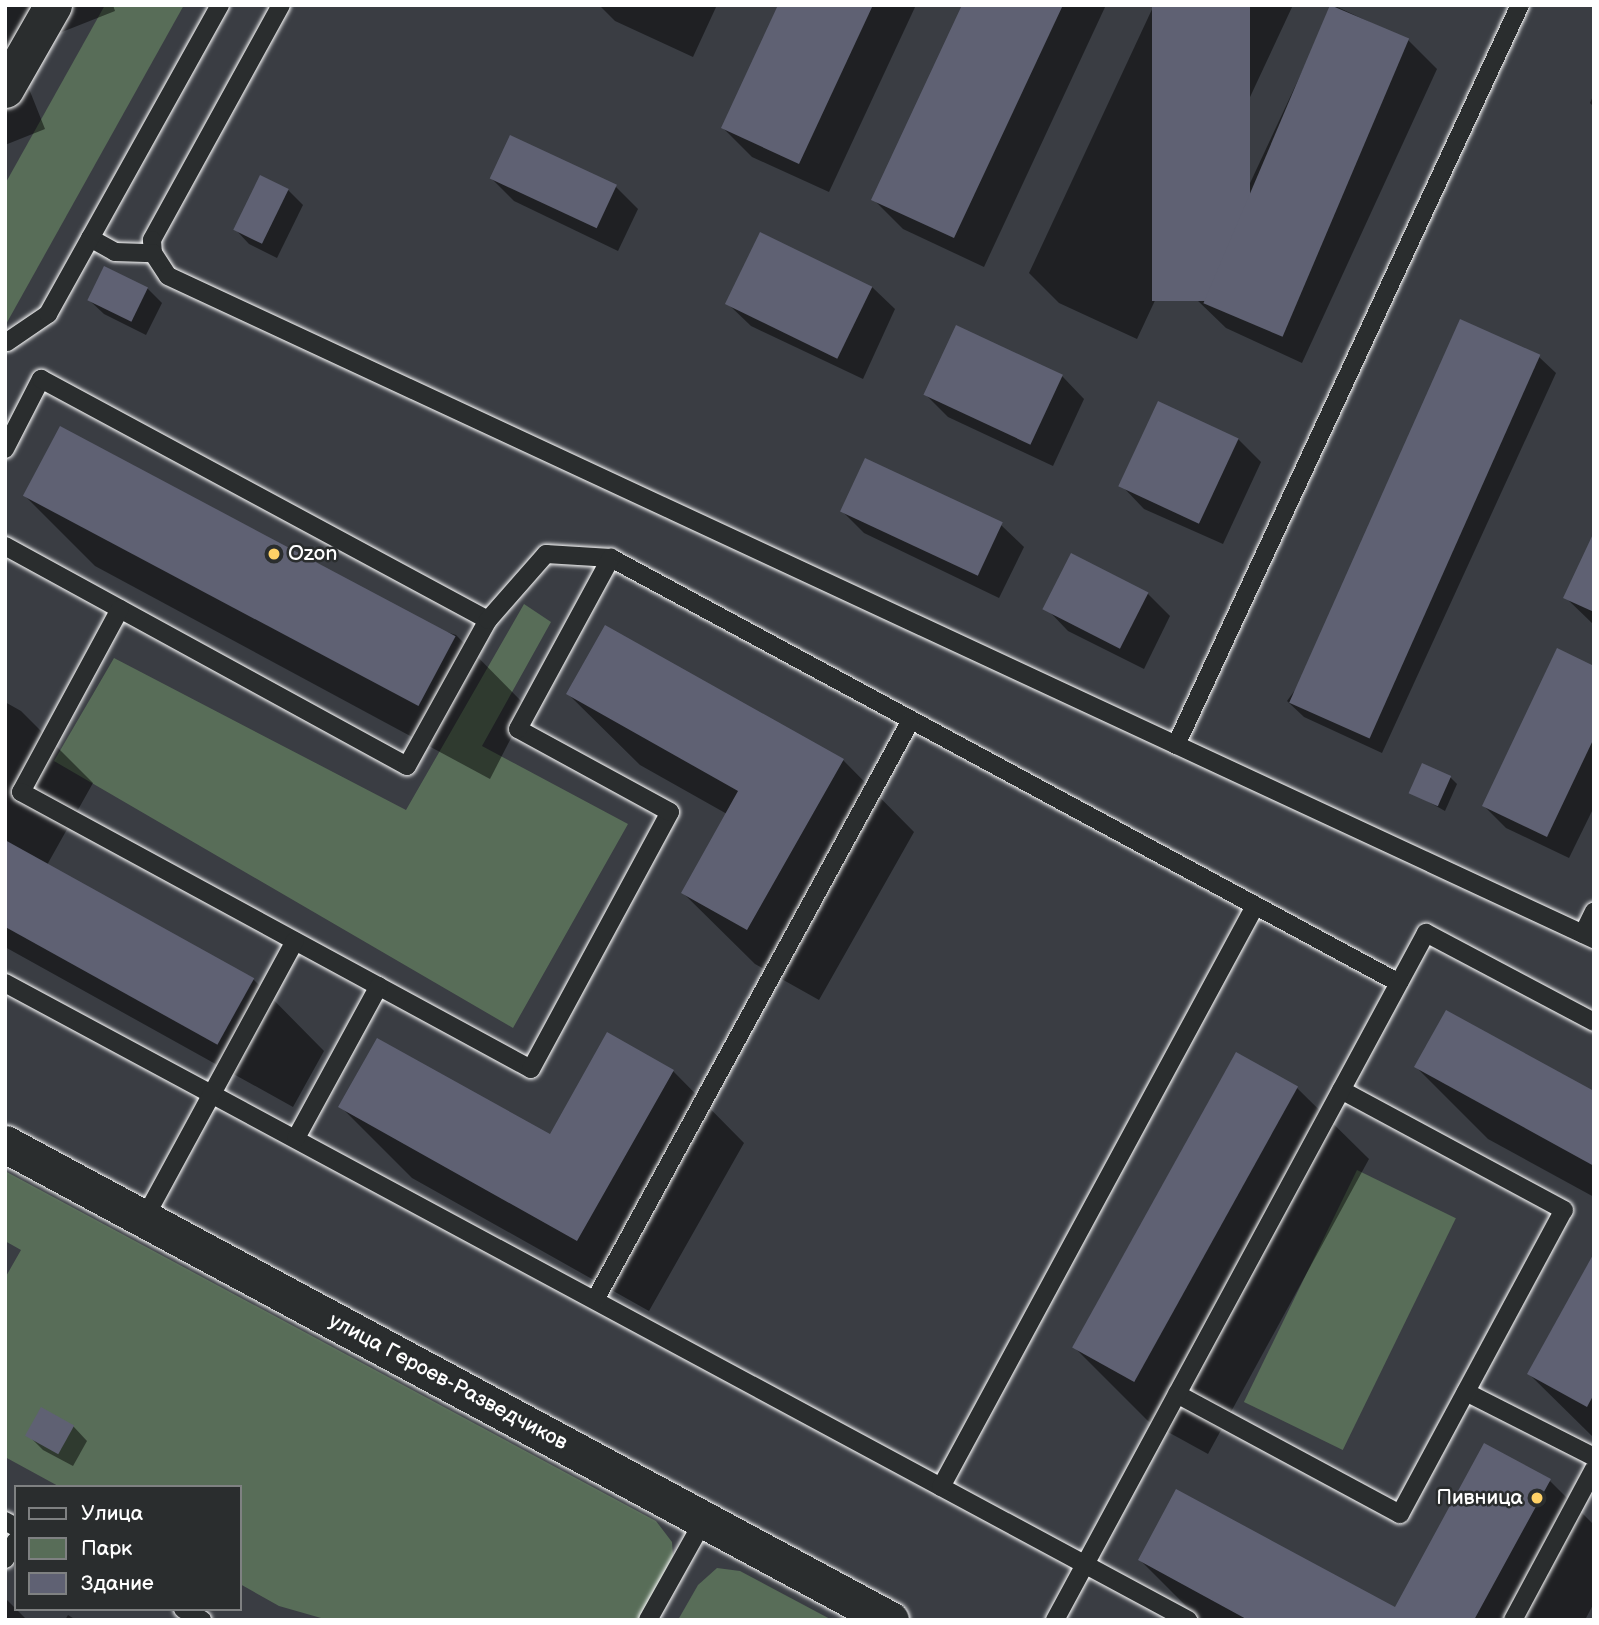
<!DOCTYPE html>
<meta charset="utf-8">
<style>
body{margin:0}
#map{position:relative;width:1599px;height:1625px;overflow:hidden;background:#3a3d43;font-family:"Balsamiq Sans",sans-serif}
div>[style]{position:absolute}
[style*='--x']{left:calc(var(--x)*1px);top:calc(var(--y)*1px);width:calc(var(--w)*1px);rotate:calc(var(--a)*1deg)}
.green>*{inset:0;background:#586d58;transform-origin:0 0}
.shadow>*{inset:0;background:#0007}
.building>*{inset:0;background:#5f6173;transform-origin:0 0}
.roads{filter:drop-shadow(0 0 2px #fff) drop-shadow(0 0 2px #fff)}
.service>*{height:18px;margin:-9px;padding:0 9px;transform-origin:9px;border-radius:9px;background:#2a2d2e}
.minor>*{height:37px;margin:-18.5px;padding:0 18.5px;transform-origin:18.5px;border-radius:18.5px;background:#2a2d2e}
.dots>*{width:19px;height:19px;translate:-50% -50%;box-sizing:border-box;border:4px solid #2a2d2e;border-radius:50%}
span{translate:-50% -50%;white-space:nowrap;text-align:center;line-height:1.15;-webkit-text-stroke:5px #2a2d2e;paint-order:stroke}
.poi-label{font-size:21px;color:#fff}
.left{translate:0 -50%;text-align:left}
.right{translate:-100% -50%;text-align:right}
.street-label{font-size:21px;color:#fff}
.frame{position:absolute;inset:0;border:7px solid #fff;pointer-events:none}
.legend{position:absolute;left:14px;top:1485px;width:228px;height:126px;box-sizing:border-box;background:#2a2d2e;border:2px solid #7f8182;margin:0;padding:9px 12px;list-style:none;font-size:21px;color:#fff}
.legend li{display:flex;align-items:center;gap:14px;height:35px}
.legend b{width:35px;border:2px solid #7f8182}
</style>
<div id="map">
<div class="green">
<i style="clip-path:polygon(105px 5px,184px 5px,5px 326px,5px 184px)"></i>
<i style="clip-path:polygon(524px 604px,551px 622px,482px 746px,628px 824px,513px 1028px,54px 761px,114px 658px,406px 810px)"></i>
<i style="left:1357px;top:1170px;width:110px;height:258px;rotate:26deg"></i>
<i style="clip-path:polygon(5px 1171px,656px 1521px,672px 1542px,673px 1556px,639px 1620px,328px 1620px,279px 1606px,240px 1584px,240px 1487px,60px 1487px,5px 1457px,5px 1278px,21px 1250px,5px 1241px)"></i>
<i style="clip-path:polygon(717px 1568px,740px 1571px,832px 1620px,678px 1620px,698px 1585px)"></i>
</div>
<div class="shadow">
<i style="clip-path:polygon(5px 5px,113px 5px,115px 11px,14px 51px,45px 129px,5px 145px)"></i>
<i style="clip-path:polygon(599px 5px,717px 5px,693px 57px,615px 21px)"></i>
<i style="clip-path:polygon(780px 5px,916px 5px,829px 192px,752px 157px,723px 128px)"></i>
<i style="clip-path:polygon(963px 5px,1106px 5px,984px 267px,903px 229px,873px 199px)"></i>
<i style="clip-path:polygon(1154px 5px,1293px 5px,1137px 339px,1059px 303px,1029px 273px)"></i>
<i style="clip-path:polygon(1333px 5px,1408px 40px,1437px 69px,1302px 363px,1226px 328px,1196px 299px)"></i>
<i style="clip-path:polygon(1594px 94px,1594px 107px,1590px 103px)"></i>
<i style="clip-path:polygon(492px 179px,616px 187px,638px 209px,618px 251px,514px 201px)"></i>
<i style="clip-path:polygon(288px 190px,303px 205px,277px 258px,249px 244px,235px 229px)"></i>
<i style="clip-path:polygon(872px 287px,895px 309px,863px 379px,751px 326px,728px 304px)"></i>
<i style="clip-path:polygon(147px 288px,162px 303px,146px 335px,104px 314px,89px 300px)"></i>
<i style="clip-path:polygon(1539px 357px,1556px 373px,1382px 753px,1304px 717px,1287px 701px)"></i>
<i style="clip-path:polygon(1062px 376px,1084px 399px,1053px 466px,948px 417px,926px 395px)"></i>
<i style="clip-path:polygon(1159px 403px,1238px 439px,1261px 462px,1223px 544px,1144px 509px,1122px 486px)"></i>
<i style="clip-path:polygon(24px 495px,456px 635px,527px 707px,490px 779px,95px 566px)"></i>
<i style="clip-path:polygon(842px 511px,1001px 525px,1024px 547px,999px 598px,864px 533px)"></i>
<i style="clip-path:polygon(1594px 536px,1594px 625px,1565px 597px)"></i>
<i style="clip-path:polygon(1148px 594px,1170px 616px,1144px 669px,1068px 631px,1046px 608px)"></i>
<i style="clip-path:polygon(1594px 668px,1594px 807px,1569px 858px,1506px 828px,1484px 806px)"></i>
<i style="clip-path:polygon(568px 694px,843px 760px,914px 832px,819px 1000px,755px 964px,683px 893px,727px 814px,640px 765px)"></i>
<i style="clip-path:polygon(5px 702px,21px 711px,93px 783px,47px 865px,253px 979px,324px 1051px,293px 1107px,5px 947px)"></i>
<i style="clip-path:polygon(1450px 777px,1457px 784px,1445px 811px,1411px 792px)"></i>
<i style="clip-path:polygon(1236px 1055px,1297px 1088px,1369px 1159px,1208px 1454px,1148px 1421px,1076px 1349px)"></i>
<i style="clip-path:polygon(1416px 1067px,1594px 1093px,1594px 1197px,1488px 1139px)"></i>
<i style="clip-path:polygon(673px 1071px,744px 1143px,649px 1311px,412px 1178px,341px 1107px,550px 1137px)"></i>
<i style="clip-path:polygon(1594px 1257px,1594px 1438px,1529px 1374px)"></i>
<i style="clip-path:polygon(73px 1426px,87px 1441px,73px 1466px,43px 1450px,28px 1435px)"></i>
<i style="clip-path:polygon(1550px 1481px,1594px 1525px,1594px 1603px,1585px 1620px,1200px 1620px,1140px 1560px,1396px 1609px)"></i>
<i style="clip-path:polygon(5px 1598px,27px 1620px,5px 1620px)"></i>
<i style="clip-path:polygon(68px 1615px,76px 1620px,65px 1620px)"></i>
</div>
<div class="building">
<i style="clip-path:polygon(778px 5px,873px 5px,799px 164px,721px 128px)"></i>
<i style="clip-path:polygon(962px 5px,1063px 5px,954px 238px,871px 200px)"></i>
<i style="left:1152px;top:5px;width:98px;height:296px"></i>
<i style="left:1330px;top:5px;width:86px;height:324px;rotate:23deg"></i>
<i style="left:510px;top:135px;width:118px;height:48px;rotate:25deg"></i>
<i style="left:260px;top:175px;width:32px;height:61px;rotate:26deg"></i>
<i style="left:760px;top:232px;width:125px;height:80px;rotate:26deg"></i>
<i style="left:104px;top:266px;width:49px;height:38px;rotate:26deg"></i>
<i style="left:1460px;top:319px;width:88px;height:420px;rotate:24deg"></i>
<i style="left:956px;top:325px;width:118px;height:77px;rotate:25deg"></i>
<i style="left:1158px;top:401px;width:89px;height:94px;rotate:25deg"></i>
<i style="left:60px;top:426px;width:448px;height:79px;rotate:28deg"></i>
<i style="left:865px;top:458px;width:152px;height:59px;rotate:25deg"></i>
<i style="clip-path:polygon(1594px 532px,1594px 612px,1563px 598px)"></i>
<i style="left:1071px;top:553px;width:87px;height:63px;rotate:27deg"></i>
<i style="clip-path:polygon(605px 625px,844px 759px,747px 930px,681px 893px,738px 791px,566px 694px)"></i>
<i style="clip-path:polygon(1557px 648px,1594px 666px,1594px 738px,1547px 837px,1482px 806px)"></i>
<i style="left:1422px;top:763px;width:32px;height:33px;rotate:24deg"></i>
<i style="left:5px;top:840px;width:285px;height:76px;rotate:29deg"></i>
<i style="clip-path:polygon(1446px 1010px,1594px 1091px,1594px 1166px,1414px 1067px)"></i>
<i style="clip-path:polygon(607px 1032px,674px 1070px,577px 1241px,338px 1107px,377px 1038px,550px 1134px)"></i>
<i style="left:1236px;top:1052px;width:71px;height:338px;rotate:29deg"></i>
<i style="clip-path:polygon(1594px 1253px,1594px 1394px,1587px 1407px,1527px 1374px)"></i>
<i style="left:41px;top:1407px;width:38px;height:33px;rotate:29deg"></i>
<i style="clip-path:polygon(1484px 1443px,1551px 1479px,1474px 1620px,1248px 1620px,1138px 1560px,1176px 1489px,1395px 1607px)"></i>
</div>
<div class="roads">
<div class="service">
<i style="--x:281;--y:5;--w:268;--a:118.8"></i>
<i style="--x:152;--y:240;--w:13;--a:86"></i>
<i style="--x:153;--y:253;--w:27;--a:57"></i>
<i style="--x:168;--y:276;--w:1573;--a:24.94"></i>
<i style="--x:90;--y:238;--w:29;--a:29"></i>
<i style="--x:115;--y:252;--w:38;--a:2"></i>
<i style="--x:7;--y:342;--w:50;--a:-34.3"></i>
<i style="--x:48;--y:314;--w:354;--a:-60.9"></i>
<i style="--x:5;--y:449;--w:79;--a:-62.8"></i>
<i style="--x:41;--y:379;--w:508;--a:28.33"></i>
<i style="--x:5;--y:546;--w:458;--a:28.7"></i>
<i style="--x:407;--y:766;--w:167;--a:-61"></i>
<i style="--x:488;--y:620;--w:88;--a:-48.7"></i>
<i style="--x:546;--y:554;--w:65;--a:3.5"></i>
<i style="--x:611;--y:558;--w:895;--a:28.34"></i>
<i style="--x:120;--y:609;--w:208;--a:118.4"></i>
<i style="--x:21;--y:792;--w:580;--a:28.51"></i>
<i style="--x:531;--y:1069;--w:292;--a:-61.6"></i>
<i style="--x:670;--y:812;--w:173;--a:-151.4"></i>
<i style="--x:518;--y:729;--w:195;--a:-61.5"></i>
<i style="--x:1176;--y:745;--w:816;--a:-65.07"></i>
<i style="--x:1583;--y:934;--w:25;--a:-64"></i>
<i style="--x:5;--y:983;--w:1344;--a:28.3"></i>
<i style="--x:296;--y:1138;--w:173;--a:-61.4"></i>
<i style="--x:144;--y:1219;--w:316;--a:-61.5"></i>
<i style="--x:595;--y:1300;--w:660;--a:-61.42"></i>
<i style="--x:1466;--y:1392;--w:144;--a:26.9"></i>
<i style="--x:1177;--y:1394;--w:253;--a:28.3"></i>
<i style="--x:1400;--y:1514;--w:345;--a:-61.7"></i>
<i style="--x:1564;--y:1210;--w:253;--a:-151.7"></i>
<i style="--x:941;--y:1487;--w:660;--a:-61.61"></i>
<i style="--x:5;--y:1521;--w:13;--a:29"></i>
<i style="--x:5;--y:1559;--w:21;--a:-59"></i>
<i style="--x:183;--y:1609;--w:22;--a:30"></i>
<i style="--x:648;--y:1620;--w:115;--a:-60.8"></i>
<i style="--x:1055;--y:1620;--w:781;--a:-61.63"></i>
<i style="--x:1426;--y:933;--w:190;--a:27.9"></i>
<i style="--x:1513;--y:1620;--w:171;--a:-61.8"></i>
</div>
<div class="minor">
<i style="--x:5;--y:89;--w:97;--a:-60.3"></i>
<i style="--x:5;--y:1144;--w:1005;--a:28.27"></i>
</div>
</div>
<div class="dots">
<i style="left:274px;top:554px;background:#ffd166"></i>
<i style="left:1537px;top:1498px;background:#ffd166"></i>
</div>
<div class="poi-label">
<span class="left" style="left:288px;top:554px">Ozon</span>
<span class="right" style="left:1523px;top:1498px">Пивница</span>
</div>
<div class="street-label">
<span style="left:448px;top:1382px;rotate:28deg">улица Героев-Разведчиков</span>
</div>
<div class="frame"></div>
<ul class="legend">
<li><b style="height:9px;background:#2a2d2e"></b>Улица</li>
<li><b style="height:19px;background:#586d58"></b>Парк</li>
<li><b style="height:19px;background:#5f6173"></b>Здание</li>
</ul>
</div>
